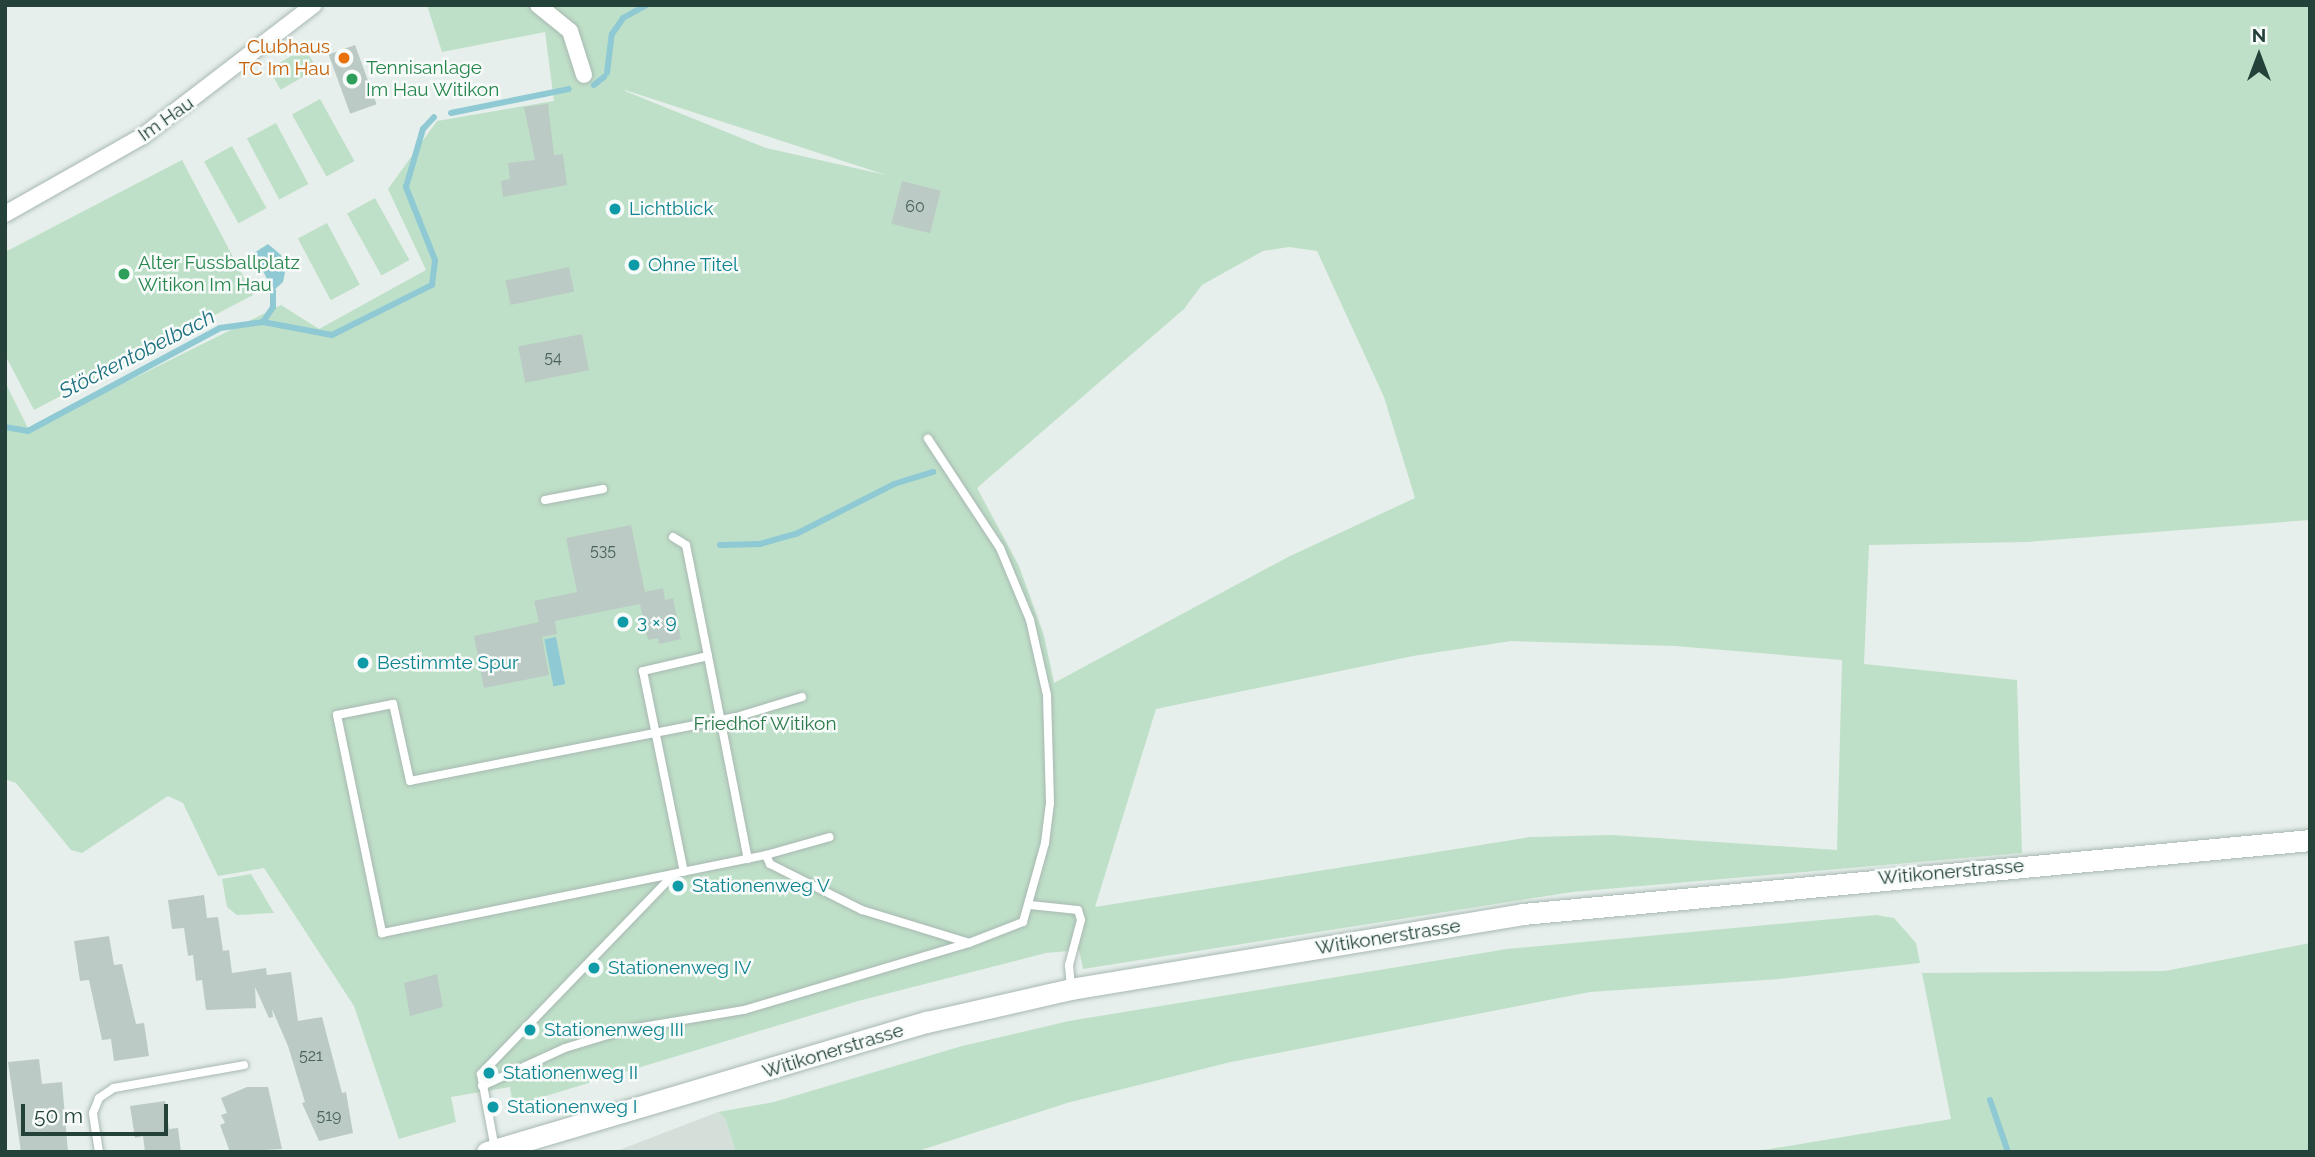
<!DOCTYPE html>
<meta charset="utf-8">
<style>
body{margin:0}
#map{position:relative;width:2315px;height:1157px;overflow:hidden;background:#e6efeb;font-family:Raleway,sans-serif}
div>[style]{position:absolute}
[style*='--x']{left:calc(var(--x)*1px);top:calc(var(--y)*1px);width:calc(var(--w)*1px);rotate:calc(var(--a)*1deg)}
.built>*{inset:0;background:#d4dfda}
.green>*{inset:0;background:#bfe0c8;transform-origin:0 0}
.water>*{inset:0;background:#8ec9d4;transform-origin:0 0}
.stream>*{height:6px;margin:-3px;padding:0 3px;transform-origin:3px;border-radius:3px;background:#8ec9d4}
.building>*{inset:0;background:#bbcac4;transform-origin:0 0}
.roads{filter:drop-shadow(0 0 2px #a8b8b2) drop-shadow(0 0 2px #a8b8b2)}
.service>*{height:8px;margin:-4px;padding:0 4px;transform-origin:4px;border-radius:4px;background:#fff}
.minor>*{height:16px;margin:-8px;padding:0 8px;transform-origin:8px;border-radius:8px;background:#fff}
.secondary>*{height:21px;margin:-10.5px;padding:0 10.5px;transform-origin:10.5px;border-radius:10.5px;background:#fff}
.dots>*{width:19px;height:19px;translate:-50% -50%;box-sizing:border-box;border:4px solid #f7fbf9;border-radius:50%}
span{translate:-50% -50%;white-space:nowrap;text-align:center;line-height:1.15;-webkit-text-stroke:5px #f7fbf9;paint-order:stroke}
.number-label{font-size:16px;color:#4a645c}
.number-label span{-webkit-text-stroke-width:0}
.food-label{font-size:19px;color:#c56008}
.right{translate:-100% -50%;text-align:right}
.leisure-label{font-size:19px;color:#27864d}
.left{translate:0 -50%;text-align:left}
.street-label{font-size:19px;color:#24423a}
.culture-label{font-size:19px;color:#0d838f}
.park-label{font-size:19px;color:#2d7a4b}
.water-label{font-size:21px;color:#1c6f80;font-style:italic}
.frame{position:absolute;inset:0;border:7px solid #24423a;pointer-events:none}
.north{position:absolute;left:2224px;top:21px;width:70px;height:70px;-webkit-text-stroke:5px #f7fbf9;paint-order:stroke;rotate:0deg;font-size:19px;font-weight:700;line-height:28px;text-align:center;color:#24423a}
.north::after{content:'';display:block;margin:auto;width:24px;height:32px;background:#24423a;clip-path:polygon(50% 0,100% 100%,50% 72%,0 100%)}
.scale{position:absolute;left:21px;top:1104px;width:147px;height:32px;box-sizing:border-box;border:4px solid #24423a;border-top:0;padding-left:9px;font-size:21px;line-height:24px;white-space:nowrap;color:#24423a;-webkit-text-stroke:5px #f7fbf9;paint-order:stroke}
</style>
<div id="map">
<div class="built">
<i style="clip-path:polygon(718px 1112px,725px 1118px,736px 1152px,614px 1152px)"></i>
</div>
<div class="green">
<i style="clip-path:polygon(evenodd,427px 5px,2310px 5px,2310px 520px,2026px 542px,1869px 545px,1864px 664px,2017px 680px,2022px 853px,1572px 892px,1083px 969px,1079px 950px,1046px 953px,858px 1001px,513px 1106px,510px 1087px,451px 1097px,456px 1122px,399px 1139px,354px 1006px,264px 868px,218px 876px,183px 803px,168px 796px,82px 853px,71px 850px,16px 783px,5px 779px,5px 382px,29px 430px,281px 305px,319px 329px,426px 270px,388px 189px,437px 121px,554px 101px,545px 32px,442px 52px,427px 5px,625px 91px,625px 90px,886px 175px,766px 148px,625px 91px,427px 5px,1289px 247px,1317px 251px,1384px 397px,1415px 498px,1288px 557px,1054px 683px,1044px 636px,1019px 566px,977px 488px,1184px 309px,1202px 285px,1263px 251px,1289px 247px,427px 5px,1511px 641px,1675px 646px,1842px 660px,1837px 850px,1613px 835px,1530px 837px,1095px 907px,1156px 709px,1413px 656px,1511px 641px)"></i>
<i style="left:305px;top:48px;width:24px;height:42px;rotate:60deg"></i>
<i style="left:320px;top:99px;width:71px;height:32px;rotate:61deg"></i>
<i style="left:276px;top:123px;width:69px;height:33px;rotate:62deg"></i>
<i style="left:232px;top:146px;width:71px;height:32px;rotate:61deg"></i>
<i style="clip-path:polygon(182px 160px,253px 295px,34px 410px,5px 355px,5px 252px)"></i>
<i style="left:375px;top:198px;width:71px;height:32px;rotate:61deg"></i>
<i style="left:327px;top:223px;width:70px;height:33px;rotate:62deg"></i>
<i style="clip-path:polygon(251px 874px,274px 913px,237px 915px,227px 907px,222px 879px)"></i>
<i style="clip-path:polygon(1876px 915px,1894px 918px,1916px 943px,1920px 963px,1779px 979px,1590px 992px,1231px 1062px,1067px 1103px,918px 1151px,736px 1152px,725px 1118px,718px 1112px,774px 1102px,962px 1046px,1069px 1021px,1507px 949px)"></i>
<i style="clip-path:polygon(2310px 943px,2310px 1152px,1752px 1152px,1951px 1119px,1922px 973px,2165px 971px)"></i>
</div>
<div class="water">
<i style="clip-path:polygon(268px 244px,281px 255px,285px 272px,283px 282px,273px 291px,254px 253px)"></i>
<i style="left:556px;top:637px;width:48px;height:12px;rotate:79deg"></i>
</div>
<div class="stream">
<i style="--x:607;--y:73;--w:39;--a:-83"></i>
<i style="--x:612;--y:34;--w:19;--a:-55"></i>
<i style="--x:623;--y:18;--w:26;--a:-29"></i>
<i style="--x:594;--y:85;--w:13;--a:-39"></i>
<i style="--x:451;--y:113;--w:120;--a:-11.5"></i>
<i style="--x:263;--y:322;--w:18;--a:-56"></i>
<i style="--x:273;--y:307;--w:16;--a:-90"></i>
<i style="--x:5;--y:427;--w:23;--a:10"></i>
<i style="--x:28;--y:431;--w:218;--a:-28.2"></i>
<i style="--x:220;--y:328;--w:43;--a:-7.9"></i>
<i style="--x:263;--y:322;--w:70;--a:10.7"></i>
<i style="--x:332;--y:335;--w:112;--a:-26.6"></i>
<i style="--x:432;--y:285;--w:25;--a:-83"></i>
<i style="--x:435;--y:260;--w:79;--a:-111.7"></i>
<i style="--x:406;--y:187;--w:60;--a:-73.7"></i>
<i style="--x:423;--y:129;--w:16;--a:-47"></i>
<i style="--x:720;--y:545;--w:40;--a:-1.4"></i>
<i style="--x:760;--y:544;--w:37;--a:-16"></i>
<i style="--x:796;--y:534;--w:110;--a:-27"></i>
<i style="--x:894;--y:484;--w:41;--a:-17.1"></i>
<i style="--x:1990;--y:1100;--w:55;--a:70.9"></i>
</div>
<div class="building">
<i style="left:355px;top:45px;width:63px;height:28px;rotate:70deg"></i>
<i style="clip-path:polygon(548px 104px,554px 155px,563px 154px,567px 185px,503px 197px,501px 181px,510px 179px,508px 163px,535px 160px,524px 107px)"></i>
<i style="left:902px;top:181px;width:40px;height:44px;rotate:14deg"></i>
<i style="left:569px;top:267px;width:25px;height:65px;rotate:78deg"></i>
<i style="left:582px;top:334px;width:37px;height:65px;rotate:79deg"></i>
<i style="clip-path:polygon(631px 525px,645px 592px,663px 588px,665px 600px,673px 598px,681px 639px,659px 644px,658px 638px,648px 640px,640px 604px,555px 621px,557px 634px,542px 637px,549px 675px,484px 688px,474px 636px,539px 622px,534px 601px,577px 592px,566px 538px)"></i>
<i style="clip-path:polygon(204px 895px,207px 918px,218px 917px,223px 951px,229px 950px,232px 973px,266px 968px,267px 975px,291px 972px,298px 1021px,322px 1017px,342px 1093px,346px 1092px,353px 1133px,319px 1141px,302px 1103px,305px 1102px,288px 1046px,272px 1009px,273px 1017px,269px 1018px,255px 987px,256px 1008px,206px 1010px,202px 980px,196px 981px,193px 955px,188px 956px,184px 928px,172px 929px,168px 900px)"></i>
<i style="clip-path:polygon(109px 936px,114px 965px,122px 964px,136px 1024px,144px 1023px,149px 1056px,114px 1061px,111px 1039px,102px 1040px,89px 980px,80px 981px,74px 941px)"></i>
<i style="clip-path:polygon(437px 974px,443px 1007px,410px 1016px,404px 983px)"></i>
<i style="clip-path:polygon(39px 1059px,42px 1084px,62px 1082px,68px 1152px,21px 1152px,8px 1062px)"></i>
<i style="clip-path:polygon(247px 1087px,268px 1087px,282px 1149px,230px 1152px,220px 1125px,225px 1123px,221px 1115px,227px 1113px,221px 1098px)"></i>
<i style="clip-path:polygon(165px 1101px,169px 1129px,178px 1128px,181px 1152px,145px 1152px,143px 1136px,135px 1138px,130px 1106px)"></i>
</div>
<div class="roads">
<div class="service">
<i style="--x:545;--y:500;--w:59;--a:-10.7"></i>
<i style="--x:673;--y:537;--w:15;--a:32"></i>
<i style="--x:686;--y:545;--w:113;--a:78.8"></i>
<i style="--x:708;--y:656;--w:67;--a:167"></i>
<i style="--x:643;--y:671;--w:205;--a:78.5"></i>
<i style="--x:708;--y:656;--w:207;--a:78.9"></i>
<i style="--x:802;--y:697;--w:69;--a:163.1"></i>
<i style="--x:736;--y:717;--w:332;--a:168.9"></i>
<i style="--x:410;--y:781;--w:79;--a:-102.4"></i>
<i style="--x:393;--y:704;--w:57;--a:168.9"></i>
<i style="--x:337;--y:715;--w:223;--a:78.3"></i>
<i style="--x:382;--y:933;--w:392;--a:-11.5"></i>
<i style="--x:766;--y:855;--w:66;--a:-15.7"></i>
<i style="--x:766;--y:855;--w:10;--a:66"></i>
<i style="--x:770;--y:864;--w:103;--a:26.6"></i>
<i style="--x:862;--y:910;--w:112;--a:17.1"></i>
<i style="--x:1030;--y:905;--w:48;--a:5.9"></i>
<i style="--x:1078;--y:910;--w:10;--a:73"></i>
<i style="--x:1081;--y:920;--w:47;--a:104.9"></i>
<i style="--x:1069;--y:965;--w:24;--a:85"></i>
<i style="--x:482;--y:1086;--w:91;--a:-24.6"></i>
<i style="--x:565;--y:1048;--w:62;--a:-17"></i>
<i style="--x:624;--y:1030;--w:122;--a:-9.5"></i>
<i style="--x:744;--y:1010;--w:235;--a:-16.6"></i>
<i style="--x:969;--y:943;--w:58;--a:-21.3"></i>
<i style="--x:1023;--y:922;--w:82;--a:-74.4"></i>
<i style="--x:1045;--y:843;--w:40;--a:-82.9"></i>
<i style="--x:1050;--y:803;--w:108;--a:-91.6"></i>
<i style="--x:1047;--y:695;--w:77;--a:-102.8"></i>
<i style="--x:1030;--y:620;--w:78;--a:-112.6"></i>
<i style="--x:1000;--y:548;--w:131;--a:-123.4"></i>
<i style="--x:495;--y:1149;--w:76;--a:-100.6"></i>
<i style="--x:481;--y:1074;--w:277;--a:-46"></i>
<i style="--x:99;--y:1152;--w:39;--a:-99"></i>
<i style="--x:93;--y:1113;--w:16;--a:-68"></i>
<i style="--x:99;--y:1098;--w:18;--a:-34"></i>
<i style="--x:114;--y:1088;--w:132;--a:-10"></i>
</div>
<div class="minor">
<i style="--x:538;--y:5;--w:41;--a:39.1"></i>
<i style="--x:570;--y:31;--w:46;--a:72.3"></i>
<i style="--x:5;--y:214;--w:159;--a:-29.5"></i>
<i style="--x:143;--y:136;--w:215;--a:-37.5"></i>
</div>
<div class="secondary">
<i style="--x:487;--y:1152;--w:459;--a:-16.5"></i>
<i style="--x:927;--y:1022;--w:148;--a:-12.9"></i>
<i style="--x:1071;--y:989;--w:458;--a:-9.4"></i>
<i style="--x:1523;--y:914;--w:790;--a:-5.37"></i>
</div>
</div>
<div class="dots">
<i style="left:344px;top:58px;background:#e8710a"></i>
<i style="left:352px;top:79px;background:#2e9e5b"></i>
<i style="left:615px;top:209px;background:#0f9aa8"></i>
<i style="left:634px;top:265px;background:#0f9aa8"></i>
<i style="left:124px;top:274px;background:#2e9e5b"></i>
<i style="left:623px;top:622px;background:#0f9aa8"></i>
<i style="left:363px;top:663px;background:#0f9aa8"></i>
<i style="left:678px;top:886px;background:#0f9aa8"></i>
<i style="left:594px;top:968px;background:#0f9aa8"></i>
<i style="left:530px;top:1030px;background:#0f9aa8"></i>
<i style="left:489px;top:1073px;background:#0f9aa8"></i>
<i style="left:493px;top:1107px;background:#0f9aa8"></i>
</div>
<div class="number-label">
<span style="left:915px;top:207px">60</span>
<span style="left:553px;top:358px">54</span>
<span style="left:603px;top:551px">535</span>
<span style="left:311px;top:1056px">521</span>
<span style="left:329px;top:1116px">519</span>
</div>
<div class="food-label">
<span class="right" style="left:330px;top:58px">Clubhaus<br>TC Im Hau</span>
</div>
<div class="leisure-label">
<span class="left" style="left:366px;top:79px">Tennisanlage<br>Im Hau Witikon</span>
<span class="left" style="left:138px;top:274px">Alter Fussballplatz<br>Witikon Im Hau</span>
</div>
<div class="street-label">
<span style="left:166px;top:119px;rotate:-35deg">Im Hau</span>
<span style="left:1951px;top:872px;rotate:-5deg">Witikonerstrasse</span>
<span style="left:1388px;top:937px;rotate:-9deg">Witikonerstrasse</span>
<span style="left:833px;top:1051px;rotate:-17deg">Witikonerstrasse</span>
</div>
<div class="culture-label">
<span class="left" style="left:629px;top:209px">Lichtblick</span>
<span class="left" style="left:648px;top:265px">Ohne Titel</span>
<span class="left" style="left:637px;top:622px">3 × 9</span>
<span class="left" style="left:377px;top:663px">Bestimmte Spur</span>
<span class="left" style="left:692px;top:886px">Stationenweg V</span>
<span class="left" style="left:608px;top:968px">Stationenweg IV</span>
<span class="left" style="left:544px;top:1030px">Stationenweg III</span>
<span class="left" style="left:503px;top:1073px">Stationenweg II</span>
<span class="left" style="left:507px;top:1107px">Stationenweg I</span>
</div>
<div class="park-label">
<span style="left:765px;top:724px">Friedhof Witikon</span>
</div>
<div class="water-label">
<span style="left:137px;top:354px;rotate:-27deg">Stöckentobelbach</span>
</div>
<div class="frame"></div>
<div class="north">N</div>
<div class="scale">50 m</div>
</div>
